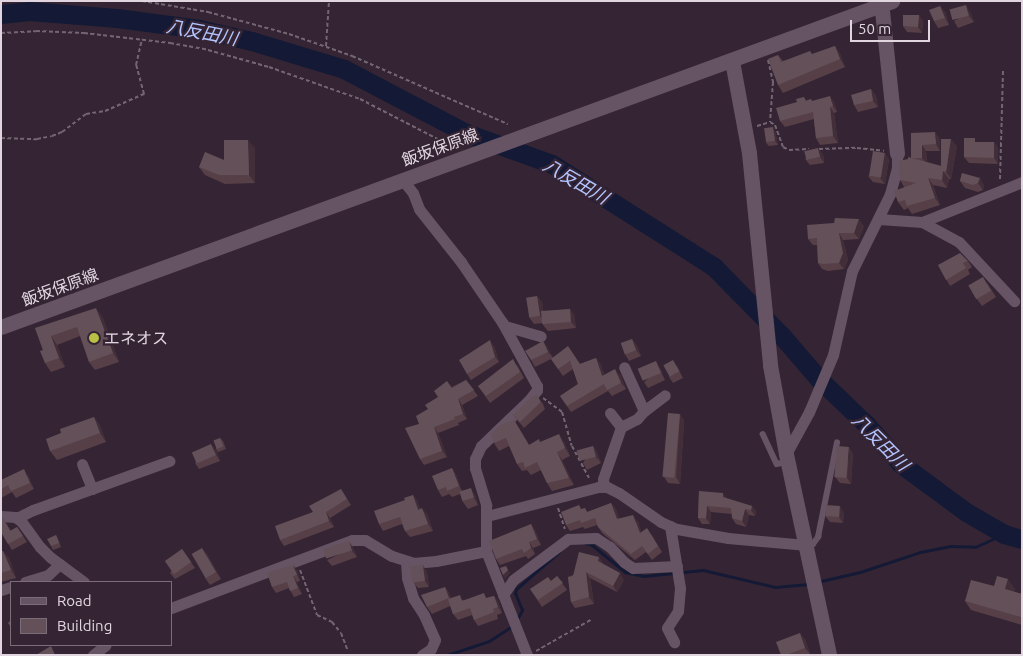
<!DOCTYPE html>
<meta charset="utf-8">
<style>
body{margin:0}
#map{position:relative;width:1023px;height:656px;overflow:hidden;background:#352534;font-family:Ubuntu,"Noto Sans JP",sans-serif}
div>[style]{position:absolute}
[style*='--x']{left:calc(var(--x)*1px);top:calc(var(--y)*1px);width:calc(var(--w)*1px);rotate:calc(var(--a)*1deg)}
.stream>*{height:3px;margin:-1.5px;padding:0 1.5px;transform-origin:1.5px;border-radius:1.5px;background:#141a35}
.river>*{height:19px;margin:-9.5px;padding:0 9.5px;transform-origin:9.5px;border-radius:9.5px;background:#141a35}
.path>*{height:2px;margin-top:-1px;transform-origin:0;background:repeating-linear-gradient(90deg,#736572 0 4px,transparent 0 6.5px)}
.service>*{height:5.5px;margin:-2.75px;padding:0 2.75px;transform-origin:2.75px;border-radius:2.75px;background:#665465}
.minor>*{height:11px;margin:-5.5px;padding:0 5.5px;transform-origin:5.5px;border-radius:5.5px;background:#665465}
.tertiary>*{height:15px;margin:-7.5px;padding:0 7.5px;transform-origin:7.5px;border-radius:7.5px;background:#665465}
.secondary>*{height:15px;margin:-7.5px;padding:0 7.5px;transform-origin:7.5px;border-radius:7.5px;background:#665465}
.wall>*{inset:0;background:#563f47}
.shaded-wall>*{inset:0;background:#422e39}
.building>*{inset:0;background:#645058;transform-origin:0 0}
.dots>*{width:14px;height:14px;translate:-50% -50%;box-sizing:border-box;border:2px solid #352534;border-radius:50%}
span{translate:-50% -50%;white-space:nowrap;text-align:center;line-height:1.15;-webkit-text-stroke:4.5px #352534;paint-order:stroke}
.street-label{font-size:16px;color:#e1d6e0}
.poi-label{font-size:16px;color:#e1d6e0}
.left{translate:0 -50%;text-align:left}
.water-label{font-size:18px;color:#b3c5ff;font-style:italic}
.frame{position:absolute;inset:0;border:2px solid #e1d6e0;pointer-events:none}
.legend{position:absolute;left:10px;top:581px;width:162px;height:65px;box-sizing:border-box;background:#352534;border:1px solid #7a6c79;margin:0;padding:6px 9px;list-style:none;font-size:15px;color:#e1d6e0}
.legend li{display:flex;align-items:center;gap:10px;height:25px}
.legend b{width:25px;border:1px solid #7a6c79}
.scale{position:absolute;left:850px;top:20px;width:80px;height:22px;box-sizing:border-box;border:2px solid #e1d6e0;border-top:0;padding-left:6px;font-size:15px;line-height:18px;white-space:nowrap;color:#e1d6e0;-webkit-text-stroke:4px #352534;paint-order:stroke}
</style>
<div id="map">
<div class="stream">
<i style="--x:585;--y:543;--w:7;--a:16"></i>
<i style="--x:592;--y:545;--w:43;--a:39.3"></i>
<i style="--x:625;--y:572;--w:19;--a:12"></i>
<i style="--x:644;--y:576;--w:59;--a:-5.8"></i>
<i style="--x:703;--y:570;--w:74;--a:13.3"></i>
<i style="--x:775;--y:587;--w:34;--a:-5"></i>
<i style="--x:817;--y:582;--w:44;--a:-13.1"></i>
<i style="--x:860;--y:572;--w:63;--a:-18.4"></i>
<i style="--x:920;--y:552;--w:31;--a:-11"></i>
<i style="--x:950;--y:546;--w:25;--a:2"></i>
<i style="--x:975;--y:547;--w:32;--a:-24"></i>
<i style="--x:516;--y:621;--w:13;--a:-61"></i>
<i style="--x:522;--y:610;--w:18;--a:-112"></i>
<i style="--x:515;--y:593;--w:4;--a:-76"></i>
<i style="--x:516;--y:589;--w:57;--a:-40.7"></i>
<i style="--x:447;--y:655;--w:44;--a:-18.4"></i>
<i style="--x:489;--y:641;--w:27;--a:-33"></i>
</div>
<div class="river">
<i style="--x:1;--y:14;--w:28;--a:-6"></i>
<i style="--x:29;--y:11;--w:88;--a:4.5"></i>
<i style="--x:117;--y:18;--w:83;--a:7.6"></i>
<i style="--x:199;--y:29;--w:54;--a:12.8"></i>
<i style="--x:252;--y:41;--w:96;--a:16.9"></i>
<i style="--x:344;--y:69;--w:138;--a:27.7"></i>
<i style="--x:466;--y:133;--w:91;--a:19.8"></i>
<i style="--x:552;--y:164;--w:192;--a:32.4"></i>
<i style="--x:714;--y:267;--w:97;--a:45.4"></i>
<i style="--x:782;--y:336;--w:57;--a:49.3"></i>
<i style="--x:819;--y:379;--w:65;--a:43.8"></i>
<i style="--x:866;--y:424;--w:53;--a:48.8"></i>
<i style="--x:901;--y:464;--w:81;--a:36.4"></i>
<i style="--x:966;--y:512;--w:44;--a:30.1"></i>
<i style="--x:1004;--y:534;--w:19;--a:16"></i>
</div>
<div class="path">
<i style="--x:142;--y:1;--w:67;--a:9.5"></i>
<i style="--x:208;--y:12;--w:84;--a:15.2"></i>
<i style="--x:289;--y:34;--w:67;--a:19.2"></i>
<i style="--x:352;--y:56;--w:170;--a:23.6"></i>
<i style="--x:1;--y:33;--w:35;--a:-3"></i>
<i style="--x:36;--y:31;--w:48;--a:2.4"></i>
<i style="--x:84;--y:33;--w:87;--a:6.6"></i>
<i style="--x:170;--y:43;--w:39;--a:10"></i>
<i style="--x:208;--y:50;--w:63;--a:15.6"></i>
<i style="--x:269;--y:67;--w:96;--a:19.4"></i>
<i style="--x:360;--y:99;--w:105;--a:27.3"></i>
<i style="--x:326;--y:46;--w:45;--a:-86.2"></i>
<i style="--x:768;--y:60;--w:23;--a:77"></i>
<i style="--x:773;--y:82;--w:40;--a:94.3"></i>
<i style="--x:757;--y:126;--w:14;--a:-17"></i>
<i style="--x:770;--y:122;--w:6;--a:31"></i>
<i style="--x:775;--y:125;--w:23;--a:70"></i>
<i style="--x:783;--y:147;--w:7;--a:27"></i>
<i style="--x:789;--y:150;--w:20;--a:-3"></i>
<i style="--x:1;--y:138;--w:36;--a:2"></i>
<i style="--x:37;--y:139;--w:15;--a:-11"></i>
<i style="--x:52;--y:136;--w:11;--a:-22"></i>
<i style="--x:62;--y:132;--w:30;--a:-37"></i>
<i style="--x:86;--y:114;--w:19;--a:-9"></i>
<i style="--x:105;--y:111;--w:43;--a:-23.6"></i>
<i style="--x:144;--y:94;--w:30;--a:-105"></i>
<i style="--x:136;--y:65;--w:26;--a:-77"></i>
<i style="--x:819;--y:149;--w:38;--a:-2"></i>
<i style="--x:857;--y:148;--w:27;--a:6"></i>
<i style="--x:1000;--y:179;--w:110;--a:-88.4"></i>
<i style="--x:543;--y:398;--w:24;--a:36"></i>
<i style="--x:562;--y:412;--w:35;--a:74"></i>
<i style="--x:572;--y:446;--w:36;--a:62"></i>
<i style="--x:558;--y:508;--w:22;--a:72"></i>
<i style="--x:300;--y:570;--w:48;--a:69.3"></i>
<i style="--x:317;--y:615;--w:17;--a:25"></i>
<i style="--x:332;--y:622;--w:14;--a:51"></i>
<i style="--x:341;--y:633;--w:19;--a:69"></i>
<i style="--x:536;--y:651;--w:64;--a:-29.7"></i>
</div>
<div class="service">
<i style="--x:763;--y:434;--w:33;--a:65"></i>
<i style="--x:777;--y:464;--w:9;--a:-13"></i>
<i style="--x:807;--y:545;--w:6;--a:-9"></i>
<i style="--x:813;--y:544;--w:9;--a:-54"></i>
<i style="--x:818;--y:537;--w:96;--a:-78.6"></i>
</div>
<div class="minor">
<i style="--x:402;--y:179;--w:18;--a:52"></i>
<i style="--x:413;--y:193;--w:17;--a:69"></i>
<i style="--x:419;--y:209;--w:68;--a:51.6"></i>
<i style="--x:461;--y:262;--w:73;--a:55.7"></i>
<i style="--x:502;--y:322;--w:73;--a:61.3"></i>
<i style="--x:537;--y:386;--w:4;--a:90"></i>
<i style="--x:537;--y:390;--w:14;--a:129"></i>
<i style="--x:528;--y:401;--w:65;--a:136.2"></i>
<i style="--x:481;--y:446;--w:14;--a:115"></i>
<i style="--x:475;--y:459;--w:9;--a:90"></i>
<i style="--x:475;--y:468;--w:39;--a:73"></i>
<i style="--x:486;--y:505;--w:46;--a:90"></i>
<i style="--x:486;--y:551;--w:112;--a:68.5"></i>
<i style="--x:879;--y:219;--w:43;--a:4"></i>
<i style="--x:922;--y:222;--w:108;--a:-21.8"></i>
<i style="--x:922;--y:222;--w:42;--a:28.4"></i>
<i style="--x:959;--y:242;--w:81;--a:47"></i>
<i style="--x:505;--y:326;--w:37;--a:16"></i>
<i style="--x:644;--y:411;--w:26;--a:-37"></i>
<i style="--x:610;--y:413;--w:18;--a:52"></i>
<i style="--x:786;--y:454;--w:48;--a:-61.3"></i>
<i style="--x:809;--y:412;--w:62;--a:-67.2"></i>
<i style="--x:833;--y:355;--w:86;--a:-77.3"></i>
<i style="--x:852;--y:271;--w:86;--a:-63.7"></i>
<i style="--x:890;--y:194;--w:28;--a:-75"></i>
<i style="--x:897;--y:167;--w:14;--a:-90"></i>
<i style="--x:82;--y:464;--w:27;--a:68"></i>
<i style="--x:604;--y:487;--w:8;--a:-97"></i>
<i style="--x:603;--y:479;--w:55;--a:-70.9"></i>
<i style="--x:621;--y:427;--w:18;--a:-27"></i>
<i style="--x:637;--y:419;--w:11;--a:-49"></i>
<i style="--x:644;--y:411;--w:48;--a:-114.4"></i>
<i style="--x:1;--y:516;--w:14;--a:4"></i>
<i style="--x:15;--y:517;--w:7;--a:34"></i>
<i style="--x:21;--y:521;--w:32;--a:54"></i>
<i style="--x:40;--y:547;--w:14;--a:45"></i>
<i style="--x:50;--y:557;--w:42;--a:36.3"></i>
<i style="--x:487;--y:516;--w:115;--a:-14.6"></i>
<i style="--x:598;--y:487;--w:9;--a:0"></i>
<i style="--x:607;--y:487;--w:13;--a:27"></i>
<i style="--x:619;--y:493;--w:51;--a:34.6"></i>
<i style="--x:661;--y:522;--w:17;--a:24"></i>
<i style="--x:677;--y:529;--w:52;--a:10"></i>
<i style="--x:728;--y:538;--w:79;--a:5.1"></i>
<i style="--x:17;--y:518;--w:18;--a:-27"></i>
<i style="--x:33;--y:510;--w:145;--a:-19.8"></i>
<i style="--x:670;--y:526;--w:63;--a:80.8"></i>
<i style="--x:680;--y:588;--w:23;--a:95"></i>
<i style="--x:678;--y:611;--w:20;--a:123"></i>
<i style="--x:667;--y:628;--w:16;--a:63"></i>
<i style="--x:406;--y:562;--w:16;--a:86"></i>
<i style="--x:407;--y:578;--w:21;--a:73"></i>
<i style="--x:413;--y:598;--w:20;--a:57"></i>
<i style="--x:424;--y:615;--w:27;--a:66"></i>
<i style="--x:435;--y:640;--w:10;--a:114"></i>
<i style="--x:431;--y:649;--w:11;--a:146"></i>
<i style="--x:25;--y:582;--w:24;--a:-17"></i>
<i style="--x:48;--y:575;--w:16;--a:-43"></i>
<i style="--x:1;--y:590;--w:10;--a:-17"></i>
<i style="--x:503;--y:595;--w:18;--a:-56"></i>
<i style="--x:513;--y:580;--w:69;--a:-36.7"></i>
<i style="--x:568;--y:539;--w:28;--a:-2"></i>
<i style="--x:596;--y:538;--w:17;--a:33"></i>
<i style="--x:610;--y:547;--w:21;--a:47"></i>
<i style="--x:624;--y:562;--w:11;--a:34"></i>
<i style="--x:633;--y:568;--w:44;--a:-2.6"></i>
<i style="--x:171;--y:608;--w:193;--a:-20.6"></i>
<i style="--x:352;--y:540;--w:13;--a:0"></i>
<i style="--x:365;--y:540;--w:31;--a:31"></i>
<i style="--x:392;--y:556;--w:22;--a:18"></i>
<i style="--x:413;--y:563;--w:23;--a:-5"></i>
<i style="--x:436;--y:561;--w:51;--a:-11.3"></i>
<i style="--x:93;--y:655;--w:16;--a:-38"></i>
</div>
<div class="tertiary">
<i style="--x:881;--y:1;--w:153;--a:84"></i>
<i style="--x:732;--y:61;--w:94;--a:79.5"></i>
<i style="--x:749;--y:153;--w:213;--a:84.3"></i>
<i style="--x:770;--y:365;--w:90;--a:79.8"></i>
<i style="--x:786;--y:454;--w:206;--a:77.9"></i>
</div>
<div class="secondary">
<i style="--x:1;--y:327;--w:949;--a:-20.1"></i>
</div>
<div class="wall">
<i style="clip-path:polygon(940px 6px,945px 12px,949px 25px,938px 28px,934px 21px)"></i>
<i style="clip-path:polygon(970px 12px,974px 22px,958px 28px,954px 21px)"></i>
<i style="clip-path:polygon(919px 15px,923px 22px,922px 33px,907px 32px,903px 26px)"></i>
<i style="clip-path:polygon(835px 46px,840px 54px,845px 67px,783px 93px,778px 85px,778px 55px,783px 61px,813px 54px)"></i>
<i style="clip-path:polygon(871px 89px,876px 96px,878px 107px,858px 112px,854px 105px)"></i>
<i style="clip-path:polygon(811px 99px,812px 101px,834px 102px,837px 112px,834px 113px,838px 143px,820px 145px,816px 138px,814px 119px,785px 127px,780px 121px,807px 100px)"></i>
<i style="clip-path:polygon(775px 131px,778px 145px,769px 146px,766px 143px)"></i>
<i style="clip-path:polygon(911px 133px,940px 139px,940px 151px,926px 151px,927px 162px,941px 166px,957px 146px,951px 179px,949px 179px,947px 188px,933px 185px,940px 205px,912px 214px,908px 208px,904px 210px,898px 202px,904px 187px,900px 180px,908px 159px,911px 158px)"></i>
<i style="clip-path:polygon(978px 142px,994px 142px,998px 148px,998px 164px,969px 163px,964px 157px)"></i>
<i style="clip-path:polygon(255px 148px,255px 183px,225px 184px,205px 175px,199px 167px,224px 160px)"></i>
<i style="clip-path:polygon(823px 154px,824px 163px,810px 165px,805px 159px)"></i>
<i style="clip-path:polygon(889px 159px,885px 184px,873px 182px,868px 176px)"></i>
<i style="clip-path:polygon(962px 173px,984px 185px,983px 190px,978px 192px,965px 188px,960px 181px)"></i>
<i style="clip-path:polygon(864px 226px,859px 239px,843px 240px,848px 260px,844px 269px,828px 271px,822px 269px,818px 263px,817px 245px,813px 245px,808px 239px)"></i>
<i style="clip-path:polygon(968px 261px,972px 267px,968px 270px,970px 274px,950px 286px,938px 265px)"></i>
<i style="clip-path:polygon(987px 283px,996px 297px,982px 306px,977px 299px)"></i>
<i style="clip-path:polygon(537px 296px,542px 302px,543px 312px,570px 309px,574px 315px,576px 328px,548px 331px,543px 325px,543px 323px,534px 324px,529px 317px)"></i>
<i style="clip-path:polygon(102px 316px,119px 362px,95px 370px,89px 362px,80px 336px,57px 345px,65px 367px,51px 372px,45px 363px,43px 350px,35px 328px)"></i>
<i style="clip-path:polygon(632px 339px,637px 346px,641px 356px,629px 361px,625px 354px)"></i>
<i style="clip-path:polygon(543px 341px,547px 347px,553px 358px,580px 364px,596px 358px,601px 365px,604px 375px,620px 375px,626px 389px,612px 396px,608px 391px,571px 412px,560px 396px,578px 384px,573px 369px,563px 376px,551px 359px,535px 367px,531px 360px)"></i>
<i style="clip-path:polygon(494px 346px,499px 362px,471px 380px,467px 374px)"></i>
<i style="clip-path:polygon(517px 365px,524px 378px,490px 403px,478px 386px)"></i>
<i style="clip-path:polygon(677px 366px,683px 378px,673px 383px,669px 377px)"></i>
<i style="clip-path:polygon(660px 368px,665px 380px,648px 388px,644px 382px)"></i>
<i style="clip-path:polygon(466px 380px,478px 396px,462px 405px,467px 419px,458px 423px,459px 425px,438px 433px,447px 457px,424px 465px,420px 459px,419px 424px,428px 409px,452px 387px)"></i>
<i style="clip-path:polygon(542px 402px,545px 409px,524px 428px,513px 415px)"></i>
<i style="clip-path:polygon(680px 414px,684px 421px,680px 484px,668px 483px,664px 477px)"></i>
<i style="clip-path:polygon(94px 417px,100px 426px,106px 442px,57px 460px,50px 451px,61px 433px)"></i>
<i style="clip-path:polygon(514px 420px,529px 445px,541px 442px,564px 442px,570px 456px,562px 460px,574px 485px,552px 491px,547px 483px,541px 470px,531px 475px,527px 470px,522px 471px,517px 464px,509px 446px,499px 451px,494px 443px)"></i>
<i style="clip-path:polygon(220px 438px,223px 441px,226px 449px,218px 452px,216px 449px)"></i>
<i style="clip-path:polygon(593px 446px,597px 452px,601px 463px,587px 470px,583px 463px)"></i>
<i style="clip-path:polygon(216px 450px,220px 461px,199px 469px,195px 463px)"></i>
<i style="clip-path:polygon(853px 453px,851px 484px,840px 483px,835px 477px)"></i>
<i style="clip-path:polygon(452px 468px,456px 475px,462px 491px,475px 495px,478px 505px,468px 509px,463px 502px,460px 494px,452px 497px,449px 494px,442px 497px,438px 490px)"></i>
<i style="clip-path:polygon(28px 476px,34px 489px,16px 498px,12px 492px,1px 498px,1px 480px)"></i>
<i style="clip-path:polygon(341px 489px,351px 505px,330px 518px,334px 527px,284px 546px,280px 540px)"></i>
<i style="clip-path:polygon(699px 491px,752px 506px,756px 511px,755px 516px,749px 515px,746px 527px,736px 524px,732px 518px,732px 514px,711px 512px,710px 524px,702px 524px,698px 518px)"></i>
<i style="clip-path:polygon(413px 495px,417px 501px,420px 509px,427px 514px,433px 531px,410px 537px,405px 531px,402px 524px,383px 531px,379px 524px)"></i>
<i style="clip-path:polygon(611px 503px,616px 509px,619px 519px,638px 522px,641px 532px,651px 534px,662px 552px,652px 560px,646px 552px,635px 560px,602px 533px,597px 525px,585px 529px,583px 527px,570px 531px,566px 525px,582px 509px,588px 512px)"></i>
<i style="clip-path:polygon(844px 513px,843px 523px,830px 522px,825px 516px)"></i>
<i style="clip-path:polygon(1px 518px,3px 518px,11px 531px,17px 527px,27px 542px,12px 550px,2px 534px,1px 534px)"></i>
<i style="clip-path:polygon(531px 524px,535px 530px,541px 545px,533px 548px,535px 554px,528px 559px,526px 556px,500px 565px,496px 559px)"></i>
<i style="clip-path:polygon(56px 535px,58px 539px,61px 547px,53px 550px,51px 546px)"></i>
<i style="clip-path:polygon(353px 548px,357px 557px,332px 566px,327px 560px)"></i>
<i style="clip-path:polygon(182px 549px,195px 568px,175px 579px,170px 573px)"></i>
<i style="clip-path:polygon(1px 551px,3px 551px,9px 558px,16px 578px,1px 582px)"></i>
<i style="clip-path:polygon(207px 554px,221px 579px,210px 585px,205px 578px)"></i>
<i style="clip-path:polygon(603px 563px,603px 564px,624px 580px,617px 592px,590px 578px,594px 604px,575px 608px,571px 602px,568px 577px)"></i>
<i style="clip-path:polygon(297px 570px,300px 581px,297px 582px,302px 594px,294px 597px,289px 588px,276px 593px,272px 587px)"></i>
<i style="clip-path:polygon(427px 572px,429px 587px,418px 588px,413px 582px)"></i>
<i style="clip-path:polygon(557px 576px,567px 590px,542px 607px,530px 589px,551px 581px)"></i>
<i style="clip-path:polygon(994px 586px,1015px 589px,1014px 592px,1022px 594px,1022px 625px,971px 610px,965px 601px)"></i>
<i style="clip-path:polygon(445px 587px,449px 593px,451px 598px,464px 600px,487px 598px,494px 596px,498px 602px,502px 613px,497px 615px,498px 619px,478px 626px,474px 620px,472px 615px,458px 620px,453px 614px,450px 606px,432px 614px,427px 607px)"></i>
<i style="clip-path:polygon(805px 639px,810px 654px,781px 655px)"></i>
</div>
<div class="shaded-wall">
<i style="clip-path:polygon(966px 5px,970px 12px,974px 22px,969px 16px)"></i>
<i style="clip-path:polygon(940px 6px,945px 12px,949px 25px,945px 18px)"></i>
<i style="clip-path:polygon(919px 15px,923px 22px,922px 33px,918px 27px)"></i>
<i style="clip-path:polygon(835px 46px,840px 54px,845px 67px,840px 59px)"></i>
<i style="clip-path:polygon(871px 89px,876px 96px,878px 107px,873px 101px)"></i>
<i style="clip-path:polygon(830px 96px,834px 102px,837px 112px,833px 106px)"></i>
<i style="clip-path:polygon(830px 107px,834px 113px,838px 143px,833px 136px)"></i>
<i style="clip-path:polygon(773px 127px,775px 131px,778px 145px,775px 141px)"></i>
<i style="clip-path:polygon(935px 132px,940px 139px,940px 151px,936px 144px)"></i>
<i style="clip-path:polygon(951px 139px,957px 146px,951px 179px,946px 172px)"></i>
<i style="clip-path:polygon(248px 140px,255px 148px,255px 183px,249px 175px)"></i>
<i style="clip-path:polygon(994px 142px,998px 148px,998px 164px,994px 158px)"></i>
<i style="clip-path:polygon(922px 145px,926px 151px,927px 164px,922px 158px)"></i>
<i style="clip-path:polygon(818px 148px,823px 154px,824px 163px,820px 157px)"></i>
<i style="clip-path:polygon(885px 153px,889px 159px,885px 184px,880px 178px)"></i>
<i style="clip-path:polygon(943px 171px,949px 179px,947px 188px,942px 180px)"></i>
<i style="clip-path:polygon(928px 178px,933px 185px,940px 205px,935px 198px)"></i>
<i style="clip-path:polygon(980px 178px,984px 185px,983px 190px,978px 183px)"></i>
<i style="clip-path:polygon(859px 219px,864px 226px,859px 239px,854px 233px)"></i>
<i style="clip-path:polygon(839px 233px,843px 240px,848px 260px,844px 269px,839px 263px)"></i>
<i style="clip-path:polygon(537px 296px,542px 302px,545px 322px,540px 316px)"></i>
<i style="clip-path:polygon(96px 308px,102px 316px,119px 362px,113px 353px)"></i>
<i style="clip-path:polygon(570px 309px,574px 315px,576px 328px,571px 322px)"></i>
<i style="clip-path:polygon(51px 336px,57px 345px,65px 367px,59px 358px)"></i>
<i style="clip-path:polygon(632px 339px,637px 346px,641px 356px,636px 350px)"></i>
<i style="clip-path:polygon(490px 340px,494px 346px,499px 362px,495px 357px)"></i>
<i style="clip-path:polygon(543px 341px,547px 347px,553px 358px,548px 352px)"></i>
<i style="clip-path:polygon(596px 358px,601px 365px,607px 382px,602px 376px)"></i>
<i style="clip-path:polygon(673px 360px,677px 366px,683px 378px,679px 371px)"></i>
<i style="clip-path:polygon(656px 361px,660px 368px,665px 380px,661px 373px)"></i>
<i style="clip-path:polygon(615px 369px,620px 375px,626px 389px,621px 383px)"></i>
<i style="clip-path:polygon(458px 399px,462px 405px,467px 419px,463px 414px)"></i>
<i style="clip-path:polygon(680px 414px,684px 421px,680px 484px,676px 477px)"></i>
<i style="clip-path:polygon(94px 417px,100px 426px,106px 442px,100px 433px)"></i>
<i style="clip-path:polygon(434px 427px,438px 433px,447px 457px,442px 451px)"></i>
<i style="clip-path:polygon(559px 434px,564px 442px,570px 456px,565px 448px)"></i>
<i style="clip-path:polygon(211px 444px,216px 450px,220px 461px,216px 455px)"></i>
<i style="clip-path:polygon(593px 446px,597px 452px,601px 463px,596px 457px)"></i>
<i style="clip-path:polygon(849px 447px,853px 453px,851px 484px,847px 478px)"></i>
<i style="clip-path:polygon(557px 452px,562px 460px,574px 485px,569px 478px)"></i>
<i style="clip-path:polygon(452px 468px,456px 475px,463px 493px,459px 486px)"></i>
<i style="clip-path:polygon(24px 469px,28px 476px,34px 489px,30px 483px)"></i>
<i style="clip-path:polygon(471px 488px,475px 495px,478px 505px,474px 498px)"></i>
<i style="clip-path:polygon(723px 493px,727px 499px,723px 497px)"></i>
<i style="clip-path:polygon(413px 495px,417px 501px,423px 516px,418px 510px)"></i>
<i style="clip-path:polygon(611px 503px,616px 509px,622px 525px,617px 519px)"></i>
<i style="clip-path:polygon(707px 506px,711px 512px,710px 524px,706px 518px)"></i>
<i style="clip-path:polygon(752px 506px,756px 511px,755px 516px,751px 510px)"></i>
<i style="clip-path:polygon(840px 506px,844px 513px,843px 523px,839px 517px)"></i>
<i style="clip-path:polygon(422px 508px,427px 514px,433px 531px,428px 524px)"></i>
<i style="clip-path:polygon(745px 509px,749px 515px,746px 527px,742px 521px)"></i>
<i style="clip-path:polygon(326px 512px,330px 518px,334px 527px,329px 521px)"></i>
<i style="clip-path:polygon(633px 515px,638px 522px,644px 539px,640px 533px)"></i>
<i style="clip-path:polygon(531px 524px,535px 530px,541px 545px,537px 539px)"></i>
<i style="clip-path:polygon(349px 541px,353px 548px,357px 557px,352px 551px)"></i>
<i style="clip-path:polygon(529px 542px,533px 548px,535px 554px,531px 548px)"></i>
<i style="clip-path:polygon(202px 548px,207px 554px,221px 579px,216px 572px)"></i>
<i style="clip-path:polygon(3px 551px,9px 558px,16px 578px,11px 570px)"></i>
<i style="clip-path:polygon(599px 557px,603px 563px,602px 567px,598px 561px)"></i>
<i style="clip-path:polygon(293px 565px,297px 570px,300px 581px,297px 575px)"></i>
<i style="clip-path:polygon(423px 565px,427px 572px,429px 587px,425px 581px)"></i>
<i style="clip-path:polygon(506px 566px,510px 573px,505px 579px,503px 575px)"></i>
<i style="clip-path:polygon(586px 572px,590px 578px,594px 604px,589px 597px)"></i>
<i style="clip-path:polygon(620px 573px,624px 580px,617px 592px,613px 586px)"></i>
<i style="clip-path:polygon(293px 576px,297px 582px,302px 594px,298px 588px)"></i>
<i style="clip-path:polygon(1008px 579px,1015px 589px,1012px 599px,1005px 589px)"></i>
<i style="clip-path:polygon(445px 587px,449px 593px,453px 604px,449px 598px)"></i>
<i style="clip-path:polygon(494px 596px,498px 602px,502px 613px,498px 607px)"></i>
<i style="clip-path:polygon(800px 633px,805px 639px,810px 654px,805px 648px)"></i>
</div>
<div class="building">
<i style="left:966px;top:5px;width:11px;height:17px;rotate:75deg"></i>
<i style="clip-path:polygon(940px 6px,945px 18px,934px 21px,929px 10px)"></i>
<i style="clip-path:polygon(903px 15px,919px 15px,918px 27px,903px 26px)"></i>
<i style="clip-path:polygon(835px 46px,840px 59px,778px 85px,768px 59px,778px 55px,781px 62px,810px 51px,812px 54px)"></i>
<i style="clip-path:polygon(871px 89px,873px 101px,854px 105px,851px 95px)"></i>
<i style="clip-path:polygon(830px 96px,833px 106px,830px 107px,833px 136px,816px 138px,813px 112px,780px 121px,776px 108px,797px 102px,796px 99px,804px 97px,806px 101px,811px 99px,812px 101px)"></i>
<i style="left:773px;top:127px;width:14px;height:9px;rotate:82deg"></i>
<i style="clip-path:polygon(935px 132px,936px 144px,922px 145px,922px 158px,911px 158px,911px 133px)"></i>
<i style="clip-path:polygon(964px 138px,975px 138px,975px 142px,994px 142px,994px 158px,964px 157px)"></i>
<i style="clip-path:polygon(941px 139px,951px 139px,946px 172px,943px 171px,942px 180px,928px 178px,935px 198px,907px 206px,905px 200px,898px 202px,894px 191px,916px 183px,900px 180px,899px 161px,908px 159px,908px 157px,941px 166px)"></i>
<i style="clip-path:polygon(224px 140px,248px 140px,249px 175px,219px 175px,199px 167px,205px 152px,224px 160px)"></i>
<i style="left:818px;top:148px;width:9px;height:14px;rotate:77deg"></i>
<i style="left:873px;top:151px;width:12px;height:25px;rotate:9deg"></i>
<i style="clip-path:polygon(962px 173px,980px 178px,978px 183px,973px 185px,960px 181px)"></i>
<i style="clip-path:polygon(835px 218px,859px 219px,854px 233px,839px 233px,843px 253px,839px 263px,823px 264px,818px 263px,817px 238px,808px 239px,807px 225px,834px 223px)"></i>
<i style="clip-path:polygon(960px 253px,968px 261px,963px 263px,966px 268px,946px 280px,938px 265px)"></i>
<i style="left:983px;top:277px;width:16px;height:17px;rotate:60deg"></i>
<i style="left:537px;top:296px;width:20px;height:11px;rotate:81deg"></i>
<i style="clip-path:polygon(96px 308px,113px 353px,89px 362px,77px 327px,51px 336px,59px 358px,45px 363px,40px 351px,43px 350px,35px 328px)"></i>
<i style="left:570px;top:309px;width:13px;height:29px;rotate:86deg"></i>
<i style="left:632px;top:339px;width:12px;height:12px;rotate:70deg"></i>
<i style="clip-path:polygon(490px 340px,495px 357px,467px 374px,459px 360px)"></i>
<i style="clip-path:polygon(543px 341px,548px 352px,531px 360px,525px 351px)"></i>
<i style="clip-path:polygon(568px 346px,580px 364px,596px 358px,602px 376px,615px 369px,621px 383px,607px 390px,604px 384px,567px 406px,560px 396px,578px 384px,570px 361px,558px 369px,551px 359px)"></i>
<i style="clip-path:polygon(513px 359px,520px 372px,486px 396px,478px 386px)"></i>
<i style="left:673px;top:360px;width:13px;height:11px;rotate:61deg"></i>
<i style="left:656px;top:361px;width:13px;height:20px;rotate:67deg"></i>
<i style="clip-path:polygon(466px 380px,474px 390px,458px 399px,463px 414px,454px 417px,455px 419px,434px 427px,442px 451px,420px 459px,405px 428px,419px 424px,416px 416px,428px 409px,425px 405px,438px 397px,434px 391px,447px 381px,452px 388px)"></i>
<i style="clip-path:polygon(537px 395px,541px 402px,520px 422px,513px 415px,530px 398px)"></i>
<i style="left:668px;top:413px;width:12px;height:64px;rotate:5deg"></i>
<i style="clip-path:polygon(94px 417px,100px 433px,50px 451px,46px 439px,61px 433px,60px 429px)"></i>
<i style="clip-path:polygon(514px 420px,529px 445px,539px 439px,540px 442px,559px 434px,565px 448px,557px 452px,569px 478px,547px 483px,537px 462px,525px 468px,523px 462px,517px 464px,506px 438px,494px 443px,491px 434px,500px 425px)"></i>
<i style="left:220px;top:438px;width:9px;height:7px;rotate:69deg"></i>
<i style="left:211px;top:444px;width:12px;height:21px;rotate:66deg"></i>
<i style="left:593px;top:446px;width:11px;height:17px;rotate:75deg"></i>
<i style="left:837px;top:446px;width:12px;height:31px;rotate:5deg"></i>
<i style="clip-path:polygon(452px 468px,459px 486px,447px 491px,446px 487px,438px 490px,432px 476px)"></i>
<i style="clip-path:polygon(24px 469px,30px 483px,11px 491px,8px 485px,1px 489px,1px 480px)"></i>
<i style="left:471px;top:488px;width:10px;height:12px;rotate:73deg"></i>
<i style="clip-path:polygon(341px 489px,347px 499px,326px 512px,329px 521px,280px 540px,275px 526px,313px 512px,309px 506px)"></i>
<i style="clip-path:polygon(699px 491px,723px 493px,723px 497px,752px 506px,751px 510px,745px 509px,742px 521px,732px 518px,731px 508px,707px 506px,706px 518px,698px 518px)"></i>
<i style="clip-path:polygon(413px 495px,418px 510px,422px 508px,428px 524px,405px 531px,400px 517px,379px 524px,374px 511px,405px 500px,404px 498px)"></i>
<i style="clip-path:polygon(611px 503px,617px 519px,633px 515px,640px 533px,647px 528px,658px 546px,648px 554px,642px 546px,631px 554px,598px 527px,595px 518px,581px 523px,580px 520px,566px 525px,561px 512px,579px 505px,581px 509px,585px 508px,587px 512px)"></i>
<i style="left:826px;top:505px;width:14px;height:11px;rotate:4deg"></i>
<i style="clip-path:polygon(1px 518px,3px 518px,10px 531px,17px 527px,23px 536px,8px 544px,1px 532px)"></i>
<i style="clip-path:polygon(531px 524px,537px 539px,529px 542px,531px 548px,524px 553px,522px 549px,496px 559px,489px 541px)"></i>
<i style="clip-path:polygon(56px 535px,59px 543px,51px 546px,47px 539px)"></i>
<i style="left:349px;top:541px;width:10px;height:27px;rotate:73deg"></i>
<i style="left:202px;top:548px;width:28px;height:12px;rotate:60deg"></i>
<i style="left:182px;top:549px;width:16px;height:21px;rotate:55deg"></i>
<i style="clip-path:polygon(1px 551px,3px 551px,11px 570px,1px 573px)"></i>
<i style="clip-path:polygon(579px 552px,599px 557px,598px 561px,620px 573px,613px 586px,586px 572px,589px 597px,571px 602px,568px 577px,573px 576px)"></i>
<i style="clip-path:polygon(293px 565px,297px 575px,293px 576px,298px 588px,290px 591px,287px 582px,272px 587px,267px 573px)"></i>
<i style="left:423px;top:565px;width:16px;height:13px;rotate:83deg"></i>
<i style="clip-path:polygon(506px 566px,508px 570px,503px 575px,500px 568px)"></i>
<i style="clip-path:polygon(557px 576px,563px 583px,538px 600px,530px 589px,548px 577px,551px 581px)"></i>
<i style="clip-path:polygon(997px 576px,1008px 579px,1005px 589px,1022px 594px,1021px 617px,965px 601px,971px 580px,994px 586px)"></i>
<i style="clip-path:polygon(445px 587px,449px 598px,427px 607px,421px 595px)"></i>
<i style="clip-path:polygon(484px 593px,486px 598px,494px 596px,498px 607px,493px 609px,494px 612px,474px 620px,470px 608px,453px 614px,448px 599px,460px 595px,462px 601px)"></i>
<i style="clip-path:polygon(11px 620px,11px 627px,8px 623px)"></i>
<i style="clip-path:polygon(800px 633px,805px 648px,786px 655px,781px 655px,776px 642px)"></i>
<i style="clip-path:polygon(51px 646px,55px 655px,36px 655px)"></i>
</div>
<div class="dots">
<i style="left:94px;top:338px;background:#bac045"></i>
</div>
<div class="street-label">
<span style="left:440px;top:147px;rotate:-20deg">飯坂保原線</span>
<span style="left:60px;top:287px;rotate:-20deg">飯坂保原線</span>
</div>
<div class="poi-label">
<span class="left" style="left:104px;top:338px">エネオス</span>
</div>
<div class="water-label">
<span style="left:202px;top:32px;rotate:11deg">八反田川</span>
<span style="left:576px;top:181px;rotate:30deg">八反田川</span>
<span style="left:881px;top:442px;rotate:45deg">八反田川</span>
</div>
<div class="frame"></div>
<ul class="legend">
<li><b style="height:6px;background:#665465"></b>Road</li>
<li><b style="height:14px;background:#645058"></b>Building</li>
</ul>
<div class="scale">50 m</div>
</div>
